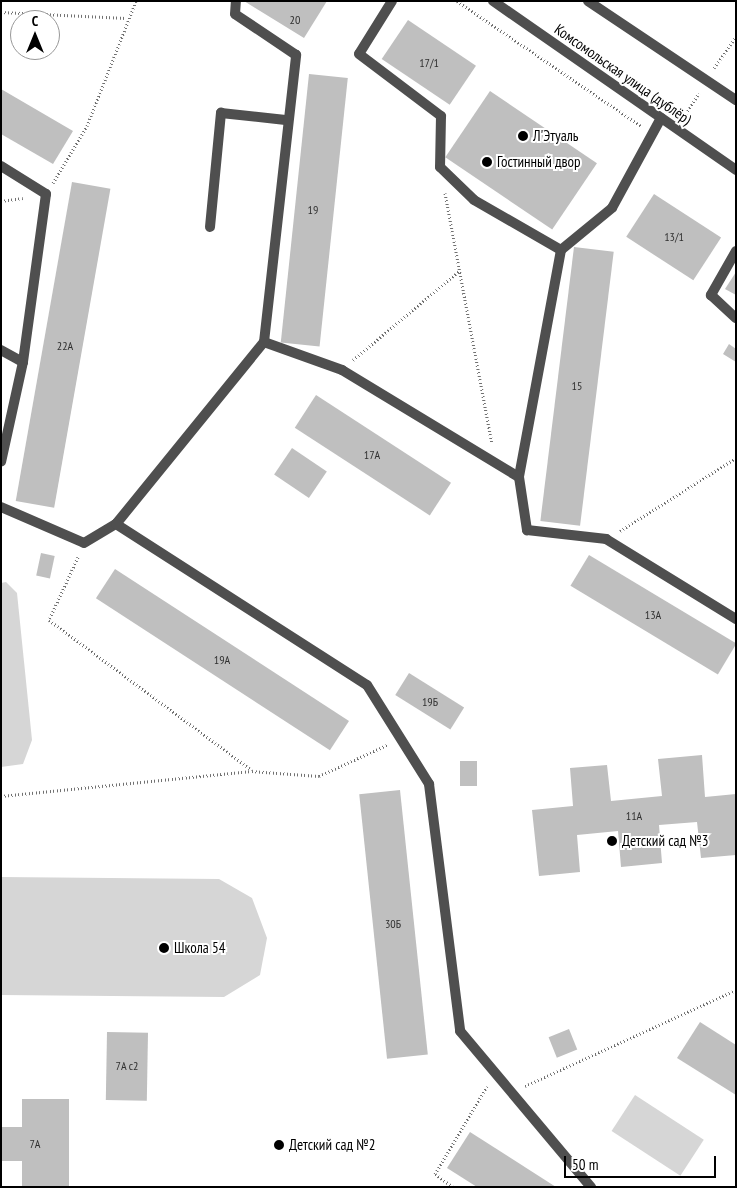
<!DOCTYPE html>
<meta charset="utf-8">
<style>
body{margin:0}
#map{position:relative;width:737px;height:1188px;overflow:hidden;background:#fff;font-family:"PT Sans Narrow",sans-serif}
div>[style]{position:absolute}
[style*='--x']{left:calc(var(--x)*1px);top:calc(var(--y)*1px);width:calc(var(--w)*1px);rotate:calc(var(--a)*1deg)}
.green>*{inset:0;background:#d6d6d6;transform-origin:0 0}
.building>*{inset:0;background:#bfbfbf;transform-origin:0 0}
.path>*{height:3px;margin-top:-1.5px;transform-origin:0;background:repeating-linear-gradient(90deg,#717171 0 1px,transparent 0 3.5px)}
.service>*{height:10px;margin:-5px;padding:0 5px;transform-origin:5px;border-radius:5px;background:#4f4f4f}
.minor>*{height:10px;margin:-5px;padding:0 5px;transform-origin:5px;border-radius:5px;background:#4f4f4f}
.tertiary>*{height:10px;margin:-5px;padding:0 5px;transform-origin:5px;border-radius:5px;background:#4f4f4f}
.dots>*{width:14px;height:14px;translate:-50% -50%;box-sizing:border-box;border:2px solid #fff;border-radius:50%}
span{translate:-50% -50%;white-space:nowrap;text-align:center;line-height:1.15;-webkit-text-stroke:4px #fff;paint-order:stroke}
.number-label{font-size:12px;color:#303030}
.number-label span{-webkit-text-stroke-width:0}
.street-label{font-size:15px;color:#000}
.poi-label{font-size:15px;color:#000}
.left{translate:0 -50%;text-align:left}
.frame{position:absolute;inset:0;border:2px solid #000;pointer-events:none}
.north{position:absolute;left:10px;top:10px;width:50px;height:50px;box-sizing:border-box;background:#fff;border:1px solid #999;border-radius:50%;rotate:0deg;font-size:14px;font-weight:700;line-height:20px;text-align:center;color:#000}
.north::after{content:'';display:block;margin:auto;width:18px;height:22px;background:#000;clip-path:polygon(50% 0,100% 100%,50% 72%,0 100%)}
.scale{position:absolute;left:564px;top:1156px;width:152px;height:22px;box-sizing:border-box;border:2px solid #000;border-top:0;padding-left:6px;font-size:15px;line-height:18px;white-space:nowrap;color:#000;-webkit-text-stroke:4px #fff;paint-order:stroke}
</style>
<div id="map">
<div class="green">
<i style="clip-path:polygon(6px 582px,17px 593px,32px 740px,23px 764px,1px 767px,1px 583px)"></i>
<i style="clip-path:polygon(1px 877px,219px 879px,252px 898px,267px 938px,260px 975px,224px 997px,1px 995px)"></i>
<i style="left:635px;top:1095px;width:82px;height:43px;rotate:33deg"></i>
</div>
<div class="building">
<i style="clip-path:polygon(244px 1px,327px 1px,304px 38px)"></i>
<i style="left:408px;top:20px;width:82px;height:47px;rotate:34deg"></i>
<i style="left:309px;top:74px;width:39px;height:270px;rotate:6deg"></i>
<i style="clip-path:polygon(1px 89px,73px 131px,53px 164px,1px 134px)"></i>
<i style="left:490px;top:91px;width:129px;height:80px;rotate:34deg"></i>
<i style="left:72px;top:182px;width:39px;height:324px;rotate:10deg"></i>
<i style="left:654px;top:194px;width:80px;height:51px;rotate:33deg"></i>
<i style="left:574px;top:247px;width:40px;height:276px;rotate:7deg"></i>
<i style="clip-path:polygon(736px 272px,736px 295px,725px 289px)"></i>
<i style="clip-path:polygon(729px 344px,736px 349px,736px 362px,723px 354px)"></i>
<i style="left:316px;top:395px;width:161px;height:39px;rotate:33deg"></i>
<i style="left:292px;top:448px;width:42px;height:32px;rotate:34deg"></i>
<i style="left:41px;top:553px;width:14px;height:23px;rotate:12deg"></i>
<i style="left:589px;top:555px;width:172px;height:36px;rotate:31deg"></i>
<i style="left:115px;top:569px;width:279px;height:35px;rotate:33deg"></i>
<i style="left:409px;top:673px;width:65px;height:26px;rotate:32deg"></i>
<i style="clip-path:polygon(702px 755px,705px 797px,736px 794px,736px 855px,701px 858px,697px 822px,659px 825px,662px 863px,621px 867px,618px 831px,577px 835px,580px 872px,539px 876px,532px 810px,573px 806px,570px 768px,607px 765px,611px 801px,662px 796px,658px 759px)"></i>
<i style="left:460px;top:761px;width:17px;height:25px"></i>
<i style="left:400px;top:790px;width:266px;height:41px;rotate:84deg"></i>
<i style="clip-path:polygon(700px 1022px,736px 1045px,736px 1095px,677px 1058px)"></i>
<i style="left:569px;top:1029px;width:22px;height:22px;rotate:68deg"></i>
<i style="left:107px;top:1032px;width:41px;height:68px;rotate:1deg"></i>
<i style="clip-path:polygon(22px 1099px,69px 1099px,69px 1187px,22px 1187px,22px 1161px,1px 1161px,1px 1127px,22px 1127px)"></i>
<i style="clip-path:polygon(470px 1132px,556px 1187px,477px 1187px,447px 1168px)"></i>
</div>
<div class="path">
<i style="--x:457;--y:1;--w:222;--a:34.2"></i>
<i style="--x:1;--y:12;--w:125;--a:2.7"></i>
<i style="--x:714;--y:68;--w:39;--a:-55"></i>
<i style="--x:684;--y:117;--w:28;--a:-58"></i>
<i style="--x:53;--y:183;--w:66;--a:-59.2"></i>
<i style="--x:87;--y:126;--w:134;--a:-68.6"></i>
<i style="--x:445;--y:193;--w:255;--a:79.4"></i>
<i style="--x:1;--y:201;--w:22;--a:-8"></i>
<i style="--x:353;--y:360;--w:138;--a:-40"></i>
<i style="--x:620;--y:531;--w:137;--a:-32.2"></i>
<i style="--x:78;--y:557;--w:69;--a:114.7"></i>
<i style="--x:49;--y:620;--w:252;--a:36.5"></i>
<i style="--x:1;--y:796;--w:252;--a:-5.7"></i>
<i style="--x:252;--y:771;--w:67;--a:4.3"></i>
<i style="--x:319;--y:776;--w:75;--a:-24.5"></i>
<i style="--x:525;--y:1086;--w:232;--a:-24.5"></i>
<i style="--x:453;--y:1187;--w:22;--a:-144"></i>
<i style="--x:435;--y:1174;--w:102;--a:-59.4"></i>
</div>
<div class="service">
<i style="--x:392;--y:1;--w:62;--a:121.9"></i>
<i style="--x:359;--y:54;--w:103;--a:37.1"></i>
<i style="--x:441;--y:116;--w:51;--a:91.1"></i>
<i style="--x:440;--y:167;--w:47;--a:44.1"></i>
<i style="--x:474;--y:200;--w:100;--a:29.9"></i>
<i style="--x:661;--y:118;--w:102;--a:118.6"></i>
<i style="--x:612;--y:208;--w:66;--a:140.5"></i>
<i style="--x:561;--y:250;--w:231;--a:100.5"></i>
<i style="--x:519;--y:477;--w:54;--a:81.4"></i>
<i style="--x:527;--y:530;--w:80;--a:6.5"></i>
<i style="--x:606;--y:539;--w:153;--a:31.6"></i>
<i style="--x:1;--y:166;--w:53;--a:31.9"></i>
<i style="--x:46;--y:194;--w:170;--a:97.8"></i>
<i style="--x:210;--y:227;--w:115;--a:-84.5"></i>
<i style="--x:221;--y:113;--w:65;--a:6.1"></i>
<i style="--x:736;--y:251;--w:51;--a:119.6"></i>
<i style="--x:711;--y:295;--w:34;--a:43"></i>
<i style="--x:264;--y:342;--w:83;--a:19.7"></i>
<i style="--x:342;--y:370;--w:207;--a:31.2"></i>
<i style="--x:1;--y:350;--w:25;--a:29"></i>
<i style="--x:23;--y:362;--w:102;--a:102.4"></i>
<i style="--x:1;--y:507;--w:90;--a:23.4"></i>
<i style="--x:84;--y:543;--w:37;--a:-31"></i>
<i style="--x:116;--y:524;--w:235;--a:-50.9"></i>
<i style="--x:264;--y:342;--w:289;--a:-83.6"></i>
<i style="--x:296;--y:55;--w:73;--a:-146.1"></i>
<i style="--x:235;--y:14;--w:13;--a:-86"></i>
<i style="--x:116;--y:524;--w:298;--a:32.7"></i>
<i style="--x:367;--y:685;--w:117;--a:57.9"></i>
<i style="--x:429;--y:784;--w:249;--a:82.8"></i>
<i style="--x:460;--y:1031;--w:204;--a:50"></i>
</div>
<div class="minor">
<i style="--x:493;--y:1;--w:296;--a:34.8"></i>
</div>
<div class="tertiary">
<i style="--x:588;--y:1;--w:178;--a:33.8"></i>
</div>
<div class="dots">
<i style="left:523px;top:136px;background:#000"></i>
<i style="left:487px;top:162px;background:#000"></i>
<i style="left:612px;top:841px;background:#000"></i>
<i style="left:164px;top:948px;background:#000"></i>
<i style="left:279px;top:1145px;background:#000"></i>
</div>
<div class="number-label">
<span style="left:295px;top:20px">20</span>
<span style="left:429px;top:63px">17/1</span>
<span style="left:313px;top:210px">19</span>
<span style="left:674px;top:237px">13/1</span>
<span style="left:65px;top:346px">22А</span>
<span style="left:577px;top:386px">15</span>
<span style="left:372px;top:455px">17А</span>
<span style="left:653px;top:615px">13А</span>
<span style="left:222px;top:660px">19А</span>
<span style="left:430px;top:702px">19Б</span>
<span style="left:634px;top:816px">11А</span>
<span style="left:393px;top:924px">30Б</span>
<span style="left:127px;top:1066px">7А с2</span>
<span style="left:35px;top:1144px">7А</span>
</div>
<div class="street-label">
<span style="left:623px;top:74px;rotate:35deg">Комсомольская улица (дублёр)</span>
</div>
<div class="poi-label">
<span class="left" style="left:533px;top:136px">Л'Этуаль</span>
<span class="left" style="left:497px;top:162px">Гостинный двор</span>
<span class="left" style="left:622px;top:841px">Детский сад №3</span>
<span class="left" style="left:174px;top:948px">Школа 54</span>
<span class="left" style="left:289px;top:1145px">Детский сад №2</span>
</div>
<div class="frame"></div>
<div class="north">С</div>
<div class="scale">50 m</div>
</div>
